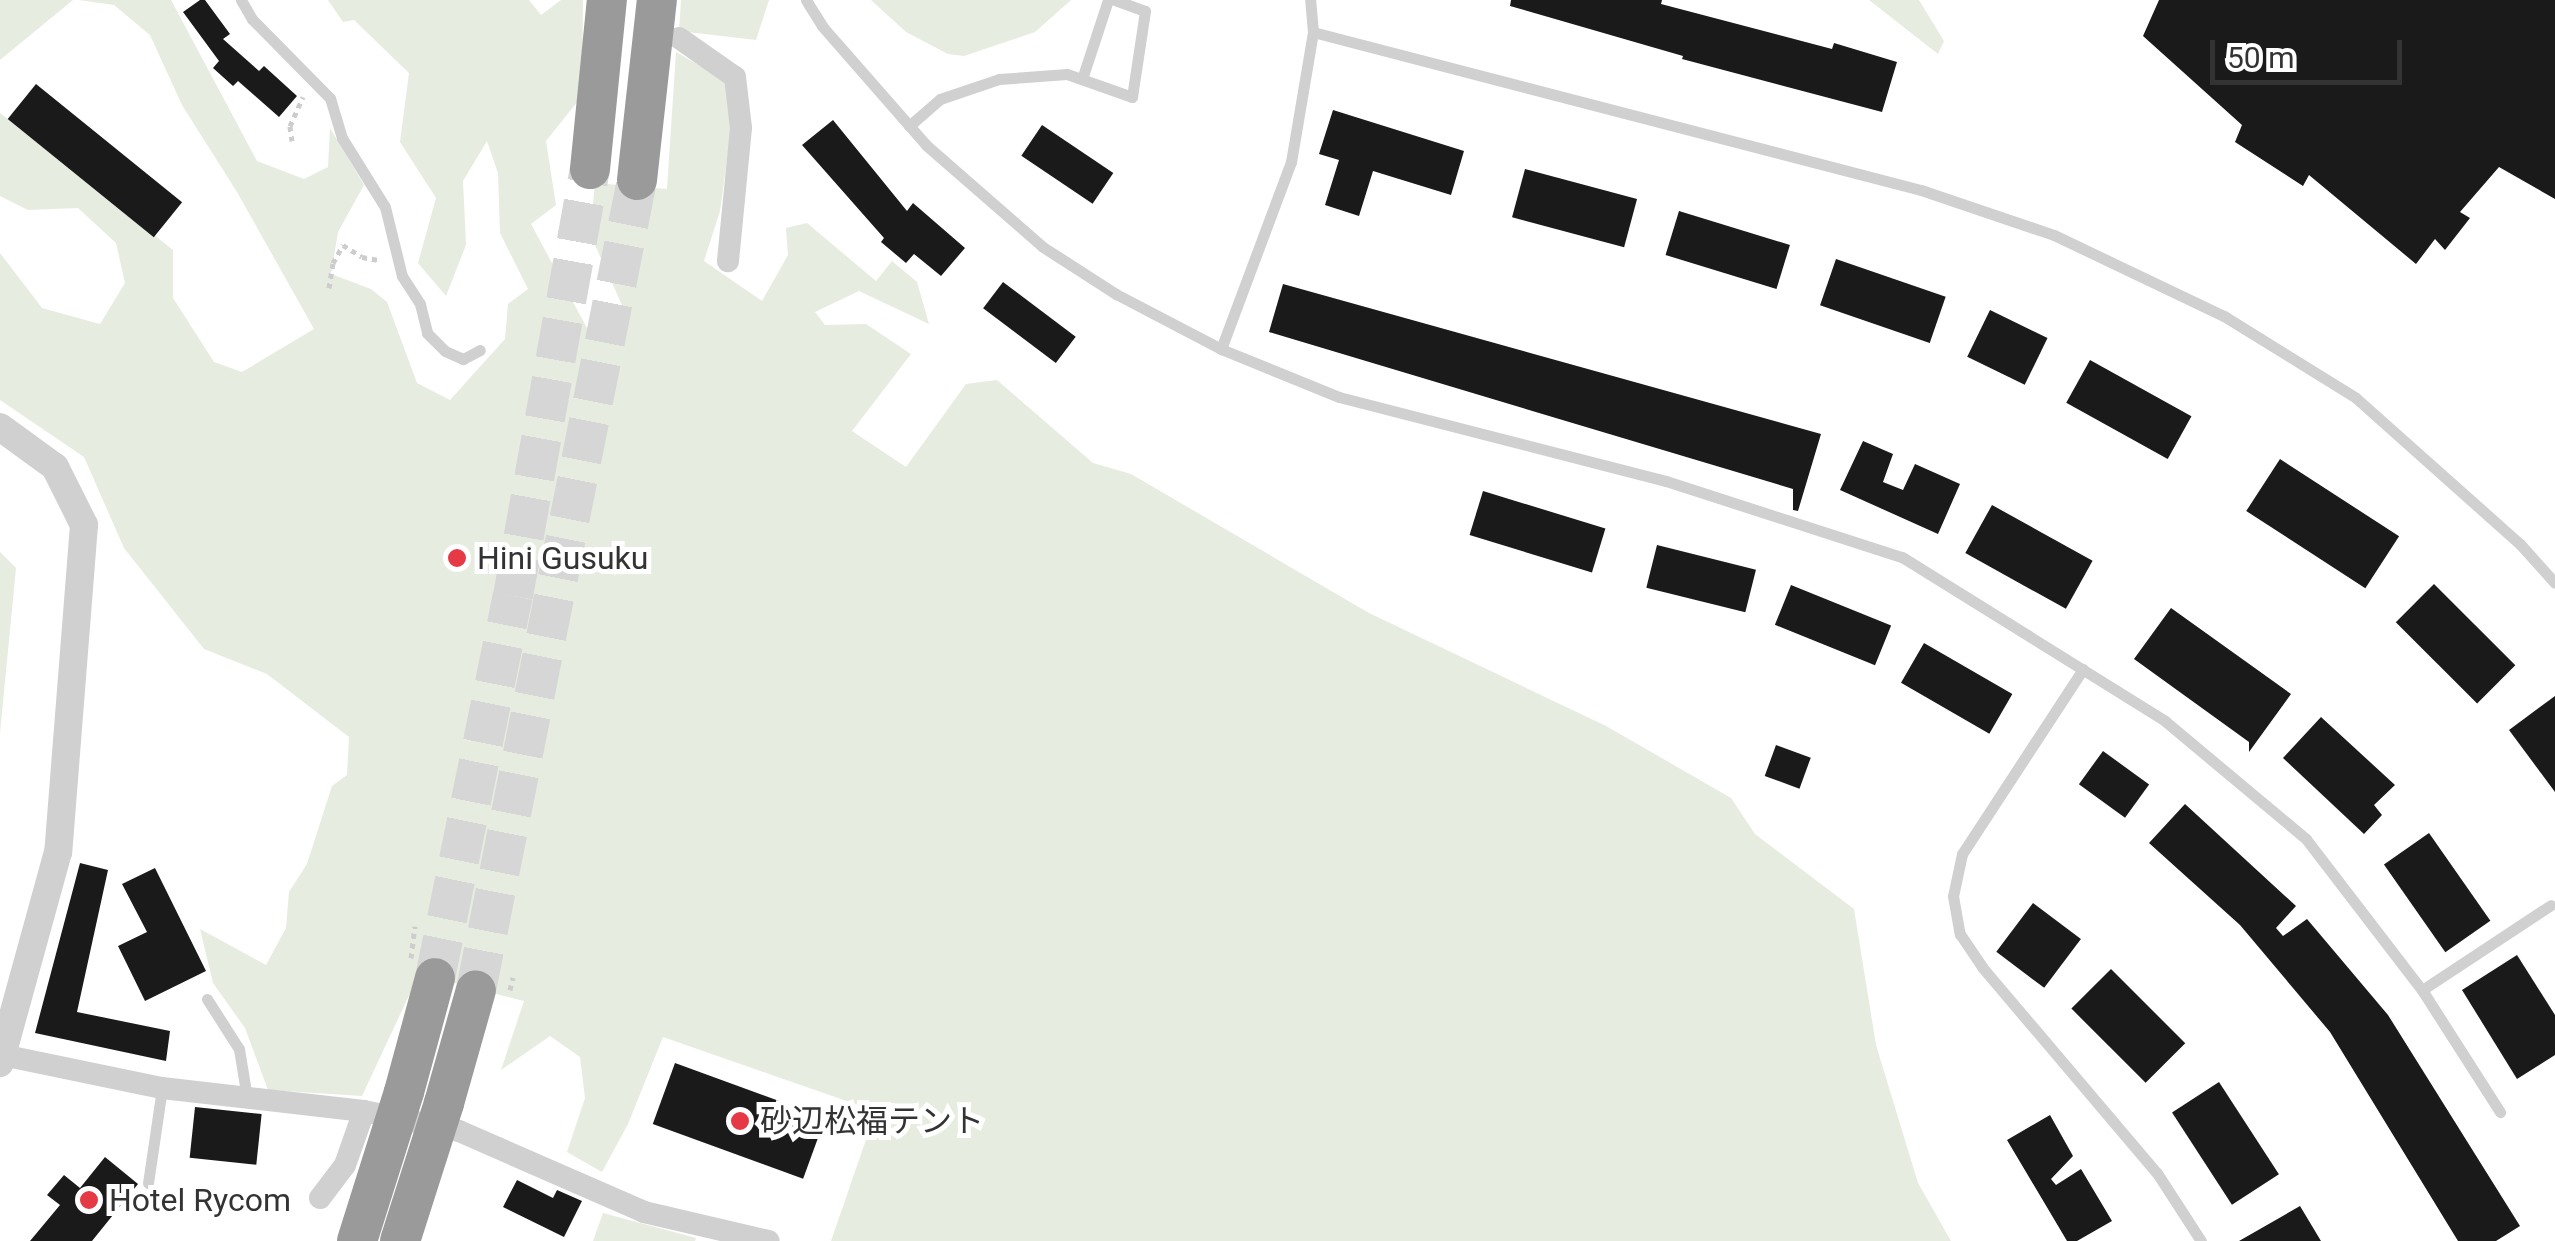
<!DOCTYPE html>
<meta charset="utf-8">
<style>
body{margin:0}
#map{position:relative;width:2555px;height:1241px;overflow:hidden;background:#fff;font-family:Roboto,"Noto Sans JP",sans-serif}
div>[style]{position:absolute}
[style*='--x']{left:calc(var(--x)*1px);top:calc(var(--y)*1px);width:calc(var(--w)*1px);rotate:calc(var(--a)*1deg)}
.green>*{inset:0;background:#e6ecdf}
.building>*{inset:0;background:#1a1a1a;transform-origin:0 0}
.motorway-tunnel>*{height:40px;margin-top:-20px;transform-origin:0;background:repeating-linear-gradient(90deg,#d6d6d6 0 40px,transparent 0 60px)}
.path>*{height:5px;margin-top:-2.5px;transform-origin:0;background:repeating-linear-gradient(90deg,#cdcdcd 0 5px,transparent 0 10px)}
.service>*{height:11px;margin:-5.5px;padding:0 5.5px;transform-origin:5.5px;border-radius:5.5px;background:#d0d0d0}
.minor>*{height:22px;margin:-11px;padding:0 11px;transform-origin:11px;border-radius:11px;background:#d0d0d0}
.tertiary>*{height:28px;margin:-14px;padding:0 14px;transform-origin:14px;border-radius:14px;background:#d0d0d0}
.motorway>*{height:40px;margin:-20px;padding:0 20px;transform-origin:20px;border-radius:20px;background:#9a9a9a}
.motorway-bridge>*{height:40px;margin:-20px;padding:0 20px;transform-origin:20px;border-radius:20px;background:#9a9a9a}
.dots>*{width:28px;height:28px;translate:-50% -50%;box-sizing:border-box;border:5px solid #fff;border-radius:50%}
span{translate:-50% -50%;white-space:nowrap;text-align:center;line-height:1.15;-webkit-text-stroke:10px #fff;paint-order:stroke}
.poi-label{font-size:32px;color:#333}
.left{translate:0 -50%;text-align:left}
.scale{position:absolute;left:2210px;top:40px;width:192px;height:45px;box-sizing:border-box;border:5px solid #333;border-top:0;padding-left:12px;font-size:30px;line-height:35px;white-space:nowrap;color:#333;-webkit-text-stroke:8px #fff;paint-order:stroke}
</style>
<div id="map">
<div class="green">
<i style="clip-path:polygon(0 0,73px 0,0 60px)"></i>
<i style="clip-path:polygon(79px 0,171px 0,257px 161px,304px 179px,328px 167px,330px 128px,364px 185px,338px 232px,331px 274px,371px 289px,387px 302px,417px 383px,450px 400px,505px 339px,508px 304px,528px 289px,500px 233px,498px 173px,487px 141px,463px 181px,466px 245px,446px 296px,418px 263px,436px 198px,400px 142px,409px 73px,354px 20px,343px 22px,328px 0,529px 0,541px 15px,561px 0,583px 0,582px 96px,546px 141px,556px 205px,531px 224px,587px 328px,622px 305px,590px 234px,595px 183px,667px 189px,676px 52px,730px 83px,732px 124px,720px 211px,704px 261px,762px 301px,788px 255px,786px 228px,807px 223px,876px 281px,892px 261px,917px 282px,929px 324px,859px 291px,815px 312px,825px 325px,866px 324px,911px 354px,852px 431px,906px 467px,966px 384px,997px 380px,1093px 463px,1131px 474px,1369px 613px,1606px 726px,1731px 798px,1755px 834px,1854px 909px,1876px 1045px,1918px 1183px,1951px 1241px,831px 1241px,868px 1134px,861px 1106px,663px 1037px,628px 1124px,602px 1172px,567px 1152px,585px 1098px,580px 1057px,550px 1036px,501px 1070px,524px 1001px,419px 974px,362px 1096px,268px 1090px,245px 1028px,213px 983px,200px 929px,266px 965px,286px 928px,289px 892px,307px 864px,332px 786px,347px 775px,349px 737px,267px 674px,204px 649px,124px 548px,84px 457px,0 400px,0 253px,42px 308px,100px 324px,125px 283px,116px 243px,78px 208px,28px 210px,0 196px,0 113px,173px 250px,173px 298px,214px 362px,242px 372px,314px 329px,237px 192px,182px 105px,150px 35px,114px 5px)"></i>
<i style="clip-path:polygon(681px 0,769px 0,756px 40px,679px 31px)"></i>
<i style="clip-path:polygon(871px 0,1071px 0,1035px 32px,964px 56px,948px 54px,906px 32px)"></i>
<i style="clip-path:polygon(1869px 0,1919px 0,1944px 41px,1938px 54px)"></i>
<i style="clip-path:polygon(0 552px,16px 568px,0 733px)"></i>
<i style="clip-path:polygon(603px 1213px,696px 1238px,695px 1241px,593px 1241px)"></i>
</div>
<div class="building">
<i style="clip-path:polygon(200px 0,205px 0,230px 34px,223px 39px,259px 71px,264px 66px,297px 96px,279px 117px,238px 81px,233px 86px,213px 68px,219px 61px,183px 12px)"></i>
<i style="clip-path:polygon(1511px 0,1662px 0,1661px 4px,1832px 49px,1834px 43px,1897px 62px,1882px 112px,1682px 59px,1683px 56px,1510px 6px)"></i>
<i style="clip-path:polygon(2159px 0,2555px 0,2555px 199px,2499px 167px,2460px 212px,2470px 218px,2445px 250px,2435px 239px,2416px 264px,2309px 175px,2303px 186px,2235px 142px,2242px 125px,2143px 36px)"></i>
<i style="left:36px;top:84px;width:188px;height:45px;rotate:39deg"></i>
<i style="clip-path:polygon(1333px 110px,1464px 151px,1451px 195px,1373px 171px,1359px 216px,1325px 205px,1339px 160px,1319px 154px)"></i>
<i style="clip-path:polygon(833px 120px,907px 211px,913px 203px,965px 248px,941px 276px,914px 254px,906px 263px,881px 242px,884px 238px,802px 145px)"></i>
<i style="left:1042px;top:125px;width:86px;height:37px;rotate:34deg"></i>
<i style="left:1525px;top:169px;width:116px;height:50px;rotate:15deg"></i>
<i style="left:1679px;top:211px;width:116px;height:46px;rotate:17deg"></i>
<i style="left:1836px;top:259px;width:116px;height:49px;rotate:19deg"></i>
<i style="left:1003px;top:282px;width:91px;height:33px;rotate:37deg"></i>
<i style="clip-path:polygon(1283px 284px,1821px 434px,1798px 511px,1793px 510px,1793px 489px,1269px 332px)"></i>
<i style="left:1990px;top:310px;width:64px;height:52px;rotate:26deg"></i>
<i style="left:2090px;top:360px;width:116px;height:49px;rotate:29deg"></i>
<i style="clip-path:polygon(1863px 441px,1893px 454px,1883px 482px,1903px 490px,1915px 464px,1960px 484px,1938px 534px,1840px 490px)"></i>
<i style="left:2280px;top:459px;width:142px;height:62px;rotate:33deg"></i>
<i style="left:1483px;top:491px;width:128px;height:46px;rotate:17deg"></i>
<i style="left:1992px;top:505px;width:115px;height:55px;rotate:29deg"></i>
<i style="left:1657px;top:545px;width:102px;height:44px;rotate:14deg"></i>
<i style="left:2434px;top:584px;width:115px;height:54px;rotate:45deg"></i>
<i style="left:1791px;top:585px;width:108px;height:43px;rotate:22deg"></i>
<i style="clip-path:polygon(2171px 608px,2291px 694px,2249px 752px,2249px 742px,2134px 659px)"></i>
<i style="left:1924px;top:643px;width:102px;height:46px;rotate:30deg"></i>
<i style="clip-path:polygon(2555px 696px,2555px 792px,2509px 730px)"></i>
<i style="clip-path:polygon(2321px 717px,2395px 785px,2374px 805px,2382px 815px,2364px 834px,2283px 758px)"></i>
<i style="left:1776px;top:745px;width:37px;height:33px;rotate:20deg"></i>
<i style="left:2103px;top:751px;width:57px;height:41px;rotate:36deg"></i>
<i style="clip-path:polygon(2185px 804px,2296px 906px,2276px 928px,2283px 936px,2307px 919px,2388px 1015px,2520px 1226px,2496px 1241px,2458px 1241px,2330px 1032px,2240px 925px,2149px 843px)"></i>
<i style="left:2429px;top:833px;width:107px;height:55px;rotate:55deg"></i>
<i style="clip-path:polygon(80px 863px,108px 870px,77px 1012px,170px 1031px,166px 1061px,35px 1033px)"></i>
<i style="clip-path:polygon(155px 868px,206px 971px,145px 1001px,118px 946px,147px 932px,122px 884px)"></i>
<i style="left:2033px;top:903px;width:60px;height:61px;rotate:37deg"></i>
<i style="clip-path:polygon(2517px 955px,2555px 1015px,2555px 1055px,2517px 1079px,2462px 990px)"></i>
<i style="left:2111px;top:969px;width:105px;height:56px;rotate:45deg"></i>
<i style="left:675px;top:1063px;width:160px;height:65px;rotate:20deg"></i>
<i style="left:2219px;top:1082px;width:110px;height:56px;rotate:57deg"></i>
<i style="left:195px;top:1107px;width:67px;height:51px;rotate:6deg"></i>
<i style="clip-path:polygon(2050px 1115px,2073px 1156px,2051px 1179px,2056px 1185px,2081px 1169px,2112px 1221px,2077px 1241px,2067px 1241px,2007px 1140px)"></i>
<i style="clip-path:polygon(105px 1157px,138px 1184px,92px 1241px,30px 1241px,60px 1205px,47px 1195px,64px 1175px,80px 1188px)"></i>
<i style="clip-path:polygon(517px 1180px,553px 1198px,557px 1190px,582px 1201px,564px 1237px,503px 1207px)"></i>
<i style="clip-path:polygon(2300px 1206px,2321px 1241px,2239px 1241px)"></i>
</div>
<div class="motorway-tunnel">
<i style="--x:435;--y:978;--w:390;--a:-78.5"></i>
<i style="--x:513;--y:596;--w:434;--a:-79.8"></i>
<i style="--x:476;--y:990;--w:826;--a:-78.76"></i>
</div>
<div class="path">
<i style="--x:292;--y:141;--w:15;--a:-98"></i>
<i style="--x:290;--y:126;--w:32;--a:-66"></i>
<i style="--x:329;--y:288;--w:25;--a:-81"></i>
<i style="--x:333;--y:263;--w:21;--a:-61"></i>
<i style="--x:343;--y:245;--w:22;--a:32"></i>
<i style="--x:362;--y:257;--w:17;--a:10"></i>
<i style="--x:411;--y:958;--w:32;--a:-83"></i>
<i style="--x:510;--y:990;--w:13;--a:-77"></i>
</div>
<div class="service">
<i style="--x:241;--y:0;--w:22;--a:60"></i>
<i style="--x:252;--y:19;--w:111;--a:45.4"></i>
<i style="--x:330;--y:98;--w:42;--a:73.3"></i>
<i style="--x:342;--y:138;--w:81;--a:58.1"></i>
<i style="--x:385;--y:207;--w:71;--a:76.2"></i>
<i style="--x:402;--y:276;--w:33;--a:57"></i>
<i style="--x:420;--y:304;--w:30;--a:76"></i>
<i style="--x:427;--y:333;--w:25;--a:45"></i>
<i style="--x:445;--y:351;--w:20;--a:24"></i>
<i style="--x:463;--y:359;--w:19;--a:-28"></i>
<i style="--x:806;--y:0;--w:31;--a:58"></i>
<i style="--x:822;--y:26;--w:158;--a:48.8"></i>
<i style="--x:926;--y:145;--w:155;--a:41.1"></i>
<i style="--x:1043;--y:247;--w:87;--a:32.8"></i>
<i style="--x:1116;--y:294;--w:119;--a:27.6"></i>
<i style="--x:1221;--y:349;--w:127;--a:22.1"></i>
<i style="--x:1339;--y:397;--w:338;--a:14.4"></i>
<i style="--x:1666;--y:481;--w:248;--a:17.9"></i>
<i style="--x:1902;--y:557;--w:310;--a:31.9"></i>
<i style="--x:2165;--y:721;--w:184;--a:39.9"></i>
<i style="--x:2306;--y:839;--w:190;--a:52.5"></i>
<i style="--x:2422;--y:990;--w:145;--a:57.4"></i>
<i style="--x:1313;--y:32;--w:628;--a:14.57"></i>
<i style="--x:1921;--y:190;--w:140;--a:18.7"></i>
<i style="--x:2054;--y:235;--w:188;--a:25.5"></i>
<i style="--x:2224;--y:316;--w:155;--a:31.8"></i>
<i style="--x:2356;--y:398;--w:220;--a:41.7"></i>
<i style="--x:2520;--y:544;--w:52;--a:48.1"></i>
<i style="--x:1082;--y:79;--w:83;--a:-71.8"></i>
<i style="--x:909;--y:126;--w:41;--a:-41.1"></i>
<i style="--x:940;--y:99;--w:62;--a:-18.7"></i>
<i style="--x:999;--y:79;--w:68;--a:-4.2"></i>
<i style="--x:1067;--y:74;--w:69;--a:19.5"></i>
<i style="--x:1132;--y:97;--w:87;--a:-81.4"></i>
<i style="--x:1145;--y:11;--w:32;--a:-160"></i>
<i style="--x:1221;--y:349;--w:200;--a:-69.5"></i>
<i style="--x:1291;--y:162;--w:132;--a:-80.4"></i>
<i style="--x:1313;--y:32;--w:32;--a:-95"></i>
<i style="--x:2083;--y:669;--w:221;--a:123.2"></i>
<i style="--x:1962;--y:854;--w:43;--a:102.1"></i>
<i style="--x:1953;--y:896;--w:39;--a:80"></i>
<i style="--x:1960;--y:934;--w:40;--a:56"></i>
<i style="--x:1982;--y:967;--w:270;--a:49.7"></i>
<i style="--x:2157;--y:1173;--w:81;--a:57.1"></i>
<i style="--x:2422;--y:990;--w:154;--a:-33.4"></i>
<i style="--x:207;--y:999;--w:59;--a:57.4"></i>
<i style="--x:239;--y:1049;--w:50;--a:80.7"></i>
<i style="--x:148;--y:1183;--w:96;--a:-81.6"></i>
</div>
<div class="minor">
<i style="--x:679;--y:38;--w:68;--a:34.9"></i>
<i style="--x:735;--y:77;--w:51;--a:83.3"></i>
<i style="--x:741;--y:128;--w:134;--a:95.6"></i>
<i style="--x:2;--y:1055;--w:163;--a:11.7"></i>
<i style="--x:162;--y:1088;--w:203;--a:6.5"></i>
<i style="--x:364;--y:1111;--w:97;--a:11.9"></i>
<i style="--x:459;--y:1131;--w:202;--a:23.6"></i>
<i style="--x:644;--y:1212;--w:128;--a:13.1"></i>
<i style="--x:320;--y:1198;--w:41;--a:-52.9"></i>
<i style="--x:345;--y:1165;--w:57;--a:-70.6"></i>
</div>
<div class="tertiary">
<i style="--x:0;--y:427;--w:68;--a:36"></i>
<i style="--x:55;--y:467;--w:65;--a:63.4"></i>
<i style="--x:84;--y:525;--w:328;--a:94.5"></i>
<i style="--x:58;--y:852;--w:219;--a:105.4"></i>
</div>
<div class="motorway">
<i style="--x:590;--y:169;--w:170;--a:-84.3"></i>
<i style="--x:637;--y:180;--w:181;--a:-83.7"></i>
<i style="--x:404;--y:1092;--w:118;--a:-74.8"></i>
<i style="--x:444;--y:1103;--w:117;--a:-74.2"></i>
</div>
<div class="motorway-bridge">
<i style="--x:357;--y:1241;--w:156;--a:-72.5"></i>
<i style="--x:400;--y:1241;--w:145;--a:-72.3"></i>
</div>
<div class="dots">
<i style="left:457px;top:558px;background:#e63946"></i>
<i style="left:740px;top:1121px;background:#e63946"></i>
<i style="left:89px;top:1200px;background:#e63946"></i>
</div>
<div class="poi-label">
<span class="left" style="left:477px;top:558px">Hini Gusuku</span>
<span class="left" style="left:760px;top:1121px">砂辺松福テント</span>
<span class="left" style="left:109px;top:1200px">Hotel Rycom</span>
</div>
<div class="scale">50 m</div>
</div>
